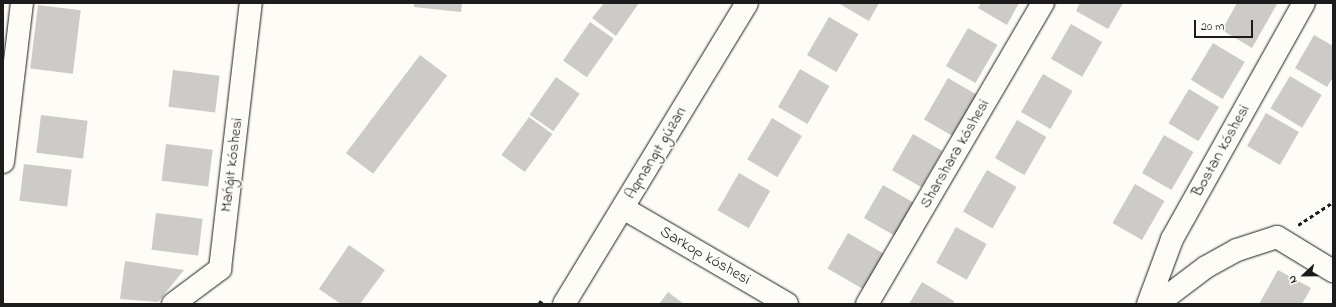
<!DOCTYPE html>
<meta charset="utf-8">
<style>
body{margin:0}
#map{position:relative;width:1336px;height:307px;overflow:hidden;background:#fdfcf7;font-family:"Indie Flower",sans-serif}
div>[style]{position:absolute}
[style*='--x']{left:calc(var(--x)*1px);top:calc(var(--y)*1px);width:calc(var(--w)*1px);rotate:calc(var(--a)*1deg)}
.building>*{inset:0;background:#cccbc8;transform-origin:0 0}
.path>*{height:2.5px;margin-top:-1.25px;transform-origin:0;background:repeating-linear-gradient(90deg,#1c1c1c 0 4px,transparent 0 7px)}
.roads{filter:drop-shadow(0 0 1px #1c1c1c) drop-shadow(0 0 1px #1c1c1c)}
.street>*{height:22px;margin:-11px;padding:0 11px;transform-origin:11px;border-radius:11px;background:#fdfcf7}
.secondary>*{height:22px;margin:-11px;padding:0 11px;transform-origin:11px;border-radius:11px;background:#fdfcf7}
span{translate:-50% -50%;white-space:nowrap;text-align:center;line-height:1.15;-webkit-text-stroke:3.5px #fdfcf7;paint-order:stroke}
.street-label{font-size:16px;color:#1c1c1c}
.frame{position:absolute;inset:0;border:4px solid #1c1c1c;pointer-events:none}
.north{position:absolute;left:1284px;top:255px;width:40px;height:40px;-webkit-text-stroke:3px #fdfcf7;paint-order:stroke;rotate:248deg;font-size:11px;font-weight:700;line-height:16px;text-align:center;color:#1c1c1c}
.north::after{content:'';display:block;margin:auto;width:14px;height:18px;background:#1c1c1c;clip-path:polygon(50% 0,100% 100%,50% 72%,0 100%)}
.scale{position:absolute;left:1194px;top:20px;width:59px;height:18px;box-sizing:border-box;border:2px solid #1c1c1c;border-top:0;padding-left:5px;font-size:12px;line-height:14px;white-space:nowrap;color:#1c1c1c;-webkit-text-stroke:3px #fdfcf7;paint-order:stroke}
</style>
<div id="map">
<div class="building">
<i style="clip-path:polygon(414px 3px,462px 3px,461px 12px,414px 7px)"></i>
<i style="clip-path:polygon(604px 3px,639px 3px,616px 36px,592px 18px)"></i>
<i style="clip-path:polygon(838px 3px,879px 3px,869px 21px)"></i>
<i style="clip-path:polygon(981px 3px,1019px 3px,1007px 25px,978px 8px)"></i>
<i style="clip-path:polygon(1080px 3px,1123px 3px,1108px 29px,1076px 11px)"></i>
<i style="clip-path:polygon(1237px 3px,1277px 4px,1252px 48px,1222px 30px)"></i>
<i style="left:38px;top:5px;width:43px;height:64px;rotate:7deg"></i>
<i style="left:829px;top:17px;width:34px;height:44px;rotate:30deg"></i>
<i style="left:590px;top:22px;width:29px;height:47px;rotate:35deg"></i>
<i style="left:1071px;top:24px;width:36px;height:40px;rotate:30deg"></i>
<i style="left:968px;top:28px;width:34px;height:44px;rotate:30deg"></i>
<i style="clip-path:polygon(1314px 35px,1333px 46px,1333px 77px,1327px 87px,1295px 68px)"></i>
<i style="left:1213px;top:43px;width:37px;height:43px;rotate:31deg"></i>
<i style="left:420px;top:55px;width:34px;height:123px;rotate:37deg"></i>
<i style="left:800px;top:69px;width:34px;height:44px;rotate:30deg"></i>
<i style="left:173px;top:70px;width:47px;height:37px;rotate:7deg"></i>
<i style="left:1043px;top:74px;width:34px;height:44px;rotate:30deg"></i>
<i style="left:1290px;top:76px;width:37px;height:38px;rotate:31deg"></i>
<i style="left:556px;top:77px;width:29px;height:46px;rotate:35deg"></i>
<i style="left:948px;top:78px;width:34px;height:48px;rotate:30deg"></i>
<i style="left:1189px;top:89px;width:35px;height:40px;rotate:31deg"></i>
<i style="left:1266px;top:113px;width:38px;height:38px;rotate:30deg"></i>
<i style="left:41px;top:115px;width:47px;height:38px;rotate:7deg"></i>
<i style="left:529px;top:117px;width:29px;height:47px;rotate:36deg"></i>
<i style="left:772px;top:118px;width:35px;height:48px;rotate:31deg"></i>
<i style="left:1017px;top:120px;width:34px;height:44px;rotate:30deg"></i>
<i style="left:913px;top:134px;width:34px;height:42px;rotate:30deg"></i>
<i style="left:1164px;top:135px;width:34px;height:44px;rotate:30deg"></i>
<i style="left:166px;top:144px;width:47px;height:37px;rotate:7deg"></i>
<i style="left:24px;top:164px;width:48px;height:37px;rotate:7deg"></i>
<i style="left:987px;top:170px;width:34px;height:48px;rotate:30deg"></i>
<i style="left:739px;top:173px;width:36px;height:43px;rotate:30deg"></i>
<i style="left:1135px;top:184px;width:34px;height:45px;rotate:30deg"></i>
<i style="left:883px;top:185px;width:38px;height:38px;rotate:30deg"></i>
<i style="left:156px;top:213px;width:47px;height:37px;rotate:7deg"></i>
<i style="left:956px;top:227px;width:35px;height:41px;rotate:29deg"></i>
<i style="left:848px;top:233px;width:43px;height:41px;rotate:30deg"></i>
<i style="clip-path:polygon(349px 245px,385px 270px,360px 304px,341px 304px,319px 289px)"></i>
<i style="clip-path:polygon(125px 261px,184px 270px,158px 302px,120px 299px)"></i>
<i style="clip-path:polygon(1278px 270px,1311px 288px,1302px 304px,1259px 304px)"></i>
<i style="clip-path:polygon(922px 282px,954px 301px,953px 304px,909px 304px)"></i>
<i style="clip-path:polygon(668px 292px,684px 304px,659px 304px)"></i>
</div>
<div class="path">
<i style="--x:1298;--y:225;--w:42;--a:-33.3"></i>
<i style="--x:539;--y:301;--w:6;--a:31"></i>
</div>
<div class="roads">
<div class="street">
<i style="--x:3;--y:162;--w:160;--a:-83.2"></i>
<i style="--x:623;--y:208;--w:190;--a:30.3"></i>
<i style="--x:173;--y:304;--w:59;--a:-36.7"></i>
<i style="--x:220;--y:269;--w:268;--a:-83.4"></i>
<i style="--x:867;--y:304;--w:349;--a:-59.7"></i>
<i style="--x:1148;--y:304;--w:69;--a:-69.7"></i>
<i style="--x:1172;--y:239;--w:270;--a:-60.8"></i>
<i style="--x:1157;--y:304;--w:61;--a:-37.1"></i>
<i style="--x:1206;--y:267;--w:35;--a:-29"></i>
<i style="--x:1237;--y:250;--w:42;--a:-18"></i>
<i style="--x:1277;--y:237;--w:66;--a:31.3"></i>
</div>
<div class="secondary">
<i style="--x:564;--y:304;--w:352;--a:-58.7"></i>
</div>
</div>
<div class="street-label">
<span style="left:1221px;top:151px;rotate:-61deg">Bostan kóshesi</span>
<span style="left:656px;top:153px;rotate:-59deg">Aqmangıt gúzarı</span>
<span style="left:955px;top:154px;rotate:-60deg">Sharshara kóshesi</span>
<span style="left:232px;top:165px;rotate:-83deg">Mańǵıt kóshesi</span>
<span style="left:705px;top:256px;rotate:30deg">Sarkop kóshesi</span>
</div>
<div class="frame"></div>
<div class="north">N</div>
<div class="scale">20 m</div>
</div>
